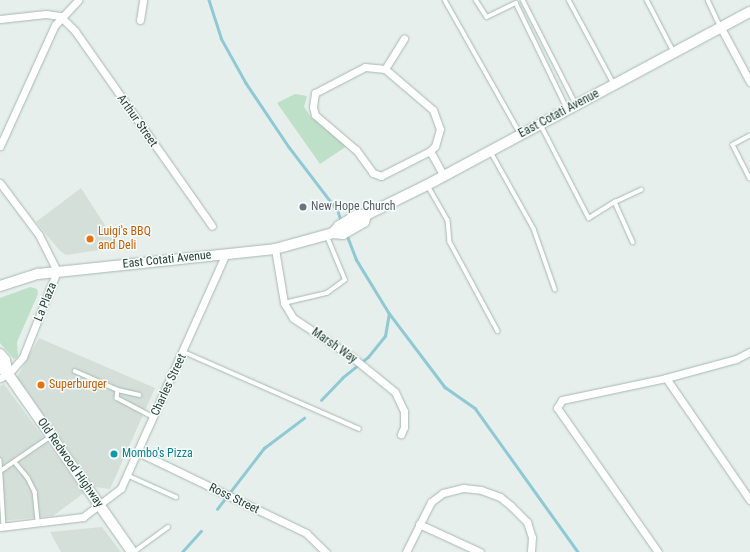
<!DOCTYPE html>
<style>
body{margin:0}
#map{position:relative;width:750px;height:552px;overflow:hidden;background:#e6efeb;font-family:"Roboto Condensed",sans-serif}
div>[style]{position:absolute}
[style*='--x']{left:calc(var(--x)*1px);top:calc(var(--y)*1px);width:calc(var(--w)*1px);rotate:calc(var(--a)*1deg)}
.built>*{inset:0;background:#d4dfda}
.green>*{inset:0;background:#bfe0c8}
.stream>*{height:2.5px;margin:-1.25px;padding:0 1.25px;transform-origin:1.25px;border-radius:1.25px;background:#8ec9d4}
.roads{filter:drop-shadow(0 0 1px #a8b8b2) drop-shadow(0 0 1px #a8b8b2)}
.lane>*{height:3.5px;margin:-1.75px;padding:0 1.75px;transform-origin:1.75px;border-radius:1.75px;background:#fff}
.street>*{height:7px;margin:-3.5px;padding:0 3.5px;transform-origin:3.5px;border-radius:3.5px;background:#fff}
.secondary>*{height:10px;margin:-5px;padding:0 5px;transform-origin:5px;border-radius:5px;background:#fff}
.dots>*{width:11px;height:11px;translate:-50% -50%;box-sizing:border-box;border:2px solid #f7fbf9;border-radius:50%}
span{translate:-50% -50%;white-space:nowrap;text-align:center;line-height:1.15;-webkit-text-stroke:3px #f7fbf9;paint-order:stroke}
.street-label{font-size:12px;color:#24423a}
.worship-label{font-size:12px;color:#5b616d}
.left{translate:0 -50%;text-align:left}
.food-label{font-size:12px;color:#c56008}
.culture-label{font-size:12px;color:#0d838f}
</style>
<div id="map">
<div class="built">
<i style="clip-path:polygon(81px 188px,119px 247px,66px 255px,60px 251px,36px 222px)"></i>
<i style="clip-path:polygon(39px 338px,155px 388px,110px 489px,95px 487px,17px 377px)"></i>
<i style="clip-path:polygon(4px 384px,84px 493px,53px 516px,0 521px,0 386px)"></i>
<i style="clip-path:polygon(102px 527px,121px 552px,61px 552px,50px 532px)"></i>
</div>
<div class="green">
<i style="clip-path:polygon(295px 94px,307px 96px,304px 107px,311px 117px,347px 146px,320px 164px,277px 103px)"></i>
<i style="clip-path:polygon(30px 287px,37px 289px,38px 294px,17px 342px,18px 357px,14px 359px,0 343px,0 298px)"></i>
</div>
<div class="stream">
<i style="--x:209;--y:0;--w:40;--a:72"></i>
<i style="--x:221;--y:38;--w:51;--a:60.9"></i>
<i style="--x:246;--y:83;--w:77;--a:56.1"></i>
<i style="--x:289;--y:147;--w:81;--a:52.6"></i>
<i style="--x:338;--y:211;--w:10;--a:73"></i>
<i style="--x:347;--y:235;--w:26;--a:69"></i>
<i style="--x:356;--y:259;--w:63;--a:58.6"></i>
<i style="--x:389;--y:313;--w:93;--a:52.9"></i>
<i style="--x:445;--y:387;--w:37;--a:35"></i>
<i style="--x:475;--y:408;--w:177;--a:54.4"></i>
<i style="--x:321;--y:400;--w:30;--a:-46"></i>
<i style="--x:342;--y:378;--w:33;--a:-39"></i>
<i style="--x:368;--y:357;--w:27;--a:-51"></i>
<i style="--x:385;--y:336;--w:22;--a:-80"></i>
<i style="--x:217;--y:509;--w:77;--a:-52.4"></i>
<i style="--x:264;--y:448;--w:50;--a:-36.9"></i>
<i style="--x:182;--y:552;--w:28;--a:-48"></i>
</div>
<div class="roads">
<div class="lane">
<i style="--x:445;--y:0;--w:153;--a:60.6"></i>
<i style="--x:476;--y:0;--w:20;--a:57"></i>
<i style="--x:487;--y:17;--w:32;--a:-26"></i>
<i style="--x:516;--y:3;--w:117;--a:64.1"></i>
<i style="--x:523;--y:0;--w:117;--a:63"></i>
<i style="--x:569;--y:0;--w:95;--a:61.8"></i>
<i style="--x:647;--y:0;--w:59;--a:62.6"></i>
<i style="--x:708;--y:0;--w:29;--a:65"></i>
<i style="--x:541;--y:125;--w:105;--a:62.7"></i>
<i style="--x:589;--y:218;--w:31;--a:-32"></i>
<i style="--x:615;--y:202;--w:44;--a:65.8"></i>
<i style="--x:750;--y:136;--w:19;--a:152"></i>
<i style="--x:733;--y:145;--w:37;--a:63"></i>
<i style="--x:491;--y:152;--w:88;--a:60.8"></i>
<i style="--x:534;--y:229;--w:64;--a:70.7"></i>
<i style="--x:428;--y:186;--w:39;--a:60"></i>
<i style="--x:448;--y:220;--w:22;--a:85"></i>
<i style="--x:450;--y:242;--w:101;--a:61.7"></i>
<i style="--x:615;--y:202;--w:29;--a:-25"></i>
<i style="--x:284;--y:303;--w:44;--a:-13.1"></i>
<i style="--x:327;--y:293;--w:22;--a:-36"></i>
<i style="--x:345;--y:280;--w:47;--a:-112.7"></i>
<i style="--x:184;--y:352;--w:191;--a:23.7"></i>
<i style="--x:75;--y:371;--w:47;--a:23.8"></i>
<i style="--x:118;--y:390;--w:8;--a:97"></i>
<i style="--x:117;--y:398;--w:41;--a:27.8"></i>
<i style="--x:118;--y:390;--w:22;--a:13"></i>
<i style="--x:0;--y:460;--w:67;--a:86.6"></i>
<i style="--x:15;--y:462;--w:21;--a:51"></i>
<i style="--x:28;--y:478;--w:16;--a:63"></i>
<i style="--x:35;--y:492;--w:31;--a:84"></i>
<i style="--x:2;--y:470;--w:58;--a:-34.5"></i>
<i style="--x:127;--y:475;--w:54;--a:24.2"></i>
<i style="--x:134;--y:552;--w:42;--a:-36.3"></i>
</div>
<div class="street">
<i style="--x:0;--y:19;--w:46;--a:-6.2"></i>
<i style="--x:46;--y:14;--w:14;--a:8"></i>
<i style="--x:60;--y:16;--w:21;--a:45"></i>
<i style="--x:75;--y:31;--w:238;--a:54.9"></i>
<i style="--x:140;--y:20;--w:20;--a:-81"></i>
<i style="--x:721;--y:28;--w:61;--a:61.8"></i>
<i style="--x:365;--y:67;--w:20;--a:6"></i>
<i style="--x:385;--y:69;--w:63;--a:40.5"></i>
<i style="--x:433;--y:110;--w:20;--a:70"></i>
<i style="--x:440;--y:129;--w:18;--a:106"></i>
<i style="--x:435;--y:146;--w:7;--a:135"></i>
<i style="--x:430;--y:151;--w:55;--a:153"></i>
<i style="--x:381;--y:176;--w:9;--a:-159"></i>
<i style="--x:373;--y:173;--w:29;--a:-126"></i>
<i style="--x:356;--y:150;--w:54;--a:-139.5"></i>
<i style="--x:315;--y:115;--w:8;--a:-104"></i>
<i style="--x:313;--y:107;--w:14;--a:-82"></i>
<i style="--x:315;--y:93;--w:56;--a:-27.5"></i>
<i style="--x:385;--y:69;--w:36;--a:-58"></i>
<i style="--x:0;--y:146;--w:133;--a:-65.6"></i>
<i style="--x:55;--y:25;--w:34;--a:-47"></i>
<i style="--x:430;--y:151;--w:29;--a:61"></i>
<i style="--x:0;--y:183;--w:65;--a:53.1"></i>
<i style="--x:39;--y:235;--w:40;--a:63.4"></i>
<i style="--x:57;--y:271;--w:92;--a:111.6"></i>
<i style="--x:23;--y:357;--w:23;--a:131"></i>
<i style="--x:8;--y:374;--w:9;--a:153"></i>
<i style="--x:275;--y:249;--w:55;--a:80.5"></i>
<i style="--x:284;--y:303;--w:17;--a:59"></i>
<i style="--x:293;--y:318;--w:71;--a:33.5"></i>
<i style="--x:352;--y:357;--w:55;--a:39.1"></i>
<i style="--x:395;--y:392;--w:21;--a:65"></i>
<i style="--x:404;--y:411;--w:16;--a:90"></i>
<i style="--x:404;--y:427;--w:8;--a:113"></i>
<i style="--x:666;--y:378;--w:148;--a:55.5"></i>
<i style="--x:138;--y:452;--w:187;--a:25.7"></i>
<i style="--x:306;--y:533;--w:28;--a:44"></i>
<i style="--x:419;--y:524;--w:67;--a:24.7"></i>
<i style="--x:0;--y:527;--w:84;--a:-6.9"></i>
<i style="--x:83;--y:517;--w:48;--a:-37.3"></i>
<i style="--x:121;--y:488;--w:255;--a:-65.9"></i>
<i style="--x:406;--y:552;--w:56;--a:-63.4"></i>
<i style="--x:431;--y:502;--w:15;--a:-37"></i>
<i style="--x:443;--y:493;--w:21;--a:-14"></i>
<i style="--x:463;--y:488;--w:18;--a:6"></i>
<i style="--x:481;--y:490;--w:20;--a:20"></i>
<i style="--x:500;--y:497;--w:14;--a:39"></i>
<i style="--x:511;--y:506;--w:23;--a:45"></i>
<i style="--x:527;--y:522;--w:16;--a:72"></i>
<i style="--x:532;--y:537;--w:15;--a:94"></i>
<i style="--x:658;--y:552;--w:176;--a:-125"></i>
<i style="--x:557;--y:408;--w:9;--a:-58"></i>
<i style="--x:562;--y:400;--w:106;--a:-11.9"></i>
<i style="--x:666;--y:378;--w:73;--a:-15.2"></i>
<i style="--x:736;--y:359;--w:16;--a:-27"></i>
</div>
<div class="secondary">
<i style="--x:333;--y:233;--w:9;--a:-49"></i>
<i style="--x:339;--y:226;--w:21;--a:-31"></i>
<i style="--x:357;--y:215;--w:9;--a:0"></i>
<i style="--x:366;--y:215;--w:68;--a:-26.2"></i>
<i style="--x:427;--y:185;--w:366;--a:-28.2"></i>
<i style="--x:0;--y:286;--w:40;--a:-18"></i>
<i style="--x:38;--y:274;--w:238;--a:-6"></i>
<i style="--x:275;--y:249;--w:60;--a:-15.4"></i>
<i style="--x:333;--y:233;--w:10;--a:6"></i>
<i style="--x:343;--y:234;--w:24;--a:-30"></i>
<i style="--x:364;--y:222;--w:7;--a:-74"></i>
<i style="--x:0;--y:354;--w:8;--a:50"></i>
<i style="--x:5;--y:360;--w:14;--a:78"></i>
<i style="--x:0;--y:367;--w:11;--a:41"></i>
<i style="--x:8;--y:374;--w:217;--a:55.1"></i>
</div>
</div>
<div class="dots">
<i style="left:303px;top:207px;background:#6b7280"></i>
<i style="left:90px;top:239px;background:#e8710a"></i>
<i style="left:41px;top:385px;background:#e8710a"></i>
<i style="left:114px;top:454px;background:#0f9aa8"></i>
</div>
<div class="street-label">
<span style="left:559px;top:114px;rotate:-28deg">East Cotati Avenue</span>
<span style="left:137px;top:121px;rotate:55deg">Arthur Street</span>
<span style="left:167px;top:260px;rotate:-6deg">East Cotati Avenue</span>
<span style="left:46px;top:302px;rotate:-68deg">La Plaza</span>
<span style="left:334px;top:346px;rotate:35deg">Marsh Way</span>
<span style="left:169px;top:385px;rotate:-65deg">Charles Street</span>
<span style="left:70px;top:463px;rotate:55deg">Old Redwood Highway</span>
<span style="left:234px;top:499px;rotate:26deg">Ross Street</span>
</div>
<div class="worship-label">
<span class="left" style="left:311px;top:207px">New Hope Church</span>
</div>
<div class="food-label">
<span class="left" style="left:98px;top:239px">Luigi's BBQ<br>and Deli</span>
<span class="left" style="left:49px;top:385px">Superburger</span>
</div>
<div class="culture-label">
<span class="left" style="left:122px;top:454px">Mombo's Pizza</span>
</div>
</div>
